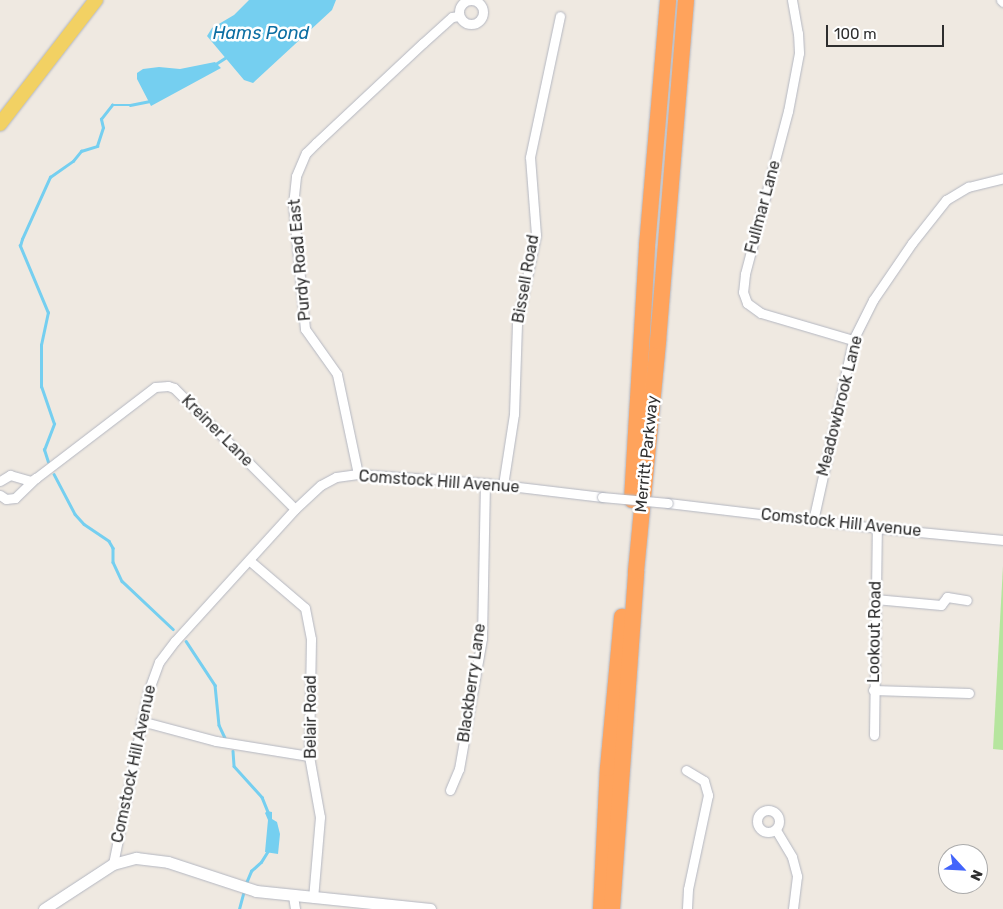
<!DOCTYPE html>
<style>
body{margin:0}
#map{position:relative;width:1003px;height:909px;overflow:hidden;background:#efe9e1;font-family:Rubik,sans-serif}
div>[style]{position:absolute}
[style*='--x']{left:calc(var(--x)*1px);top:calc(var(--y)*1px);width:calc(var(--w)*1px);rotate:calc(var(--a)*1deg)}
.green>*{inset:0;background:#b6e59e}
.water>*{inset:0;background:#75cff0}
.stream>*{height:2.5px;margin:-1.25px;padding:0 1.25px;transform-origin:1.25px;border-radius:1.25px;background:#75cff0}
.roads{filter:drop-shadow(0 0 1px #b4b7c1) drop-shadow(0 0 1px #b4b7c1)}
.minor>*{height:9px;margin:-4.5px;padding:0 4.5px;transform-origin:4.5px;border-radius:4.5px;background:#fff}
.minor>.ring{margin:-4.5px;padding:0;box-sizing:content-box;background:none;border:9px solid #fff;border-radius:50%}
.tertiary>*{height:11px;margin:-5.5px;padding:0 5.5px;transform-origin:5.5px;border-radius:5.5px;background:#fff}
.primary>*{height:14px;margin:-7px;padding:0 7px;transform-origin:7px;border-radius:7px;background:#f2d163}
.motorway>*{height:16px;margin:-8px;padding:0 8px;transform-origin:8px;border-radius:8px;background:#ffa35c}
.bridges{filter:drop-shadow(0 0 1px #b4b7c1) drop-shadow(0 0 1px #b4b7c1)}
.minor-bridge>*{height:9px;margin:-4.5px;padding:0 4.5px;transform-origin:4.5px;border-radius:4.5px;background:#fff}
span{translate:-50% -50%;white-space:nowrap;text-align:center;line-height:1.15;-webkit-text-stroke:5px #fff;paint-order:stroke}
.street-label{font-size:16px;color:#2e2e2e}
.water-label{font-size:18px;color:#0d6fa3;font-style:italic}
.north{position:absolute;left:938px;top:844px;width:50px;height:50px;box-sizing:border-box;background:#fff;border:1px solid #ababab;border-radius:50%;rotate:115deg;font-size:14px;font-weight:700;line-height:20px;text-align:center;color:#2e2e2e}
.north::after{content:'';display:block;margin:auto;width:18px;height:22px;background:#4264fb;clip-path:polygon(50% 0,100% 100%,50% 72%,0 100%)}
.scale{position:absolute;left:826px;top:25px;width:118px;height:22px;box-sizing:border-box;border:2px solid #2e2e2e;border-top:0;padding-left:6px;font-size:15px;line-height:18px;white-space:nowrap;color:#2e2e2e;-webkit-text-stroke:4px #fff;paint-order:stroke}
</style>
<div id="map">
<div class="green">
<i style="clip-path:polygon(1003px 566px,1003px 750px,993px 749px)"></i>
</div>
<div class="water">
<i style="clip-path:polygon(249px 0,336px 0,332px 10px,253px 83px,244px 80px,207px 36px,212px 28px,234px 15px)"></i>
<i style="clip-path:polygon(215px 62px,221px 68px,151px 106px,137px 79px,137px 73px,143px 69px,159px 67px,180px 69px)"></i>
<i style="clip-path:polygon(267px 811px,272px 812px,272px 819px,277px 822px,280px 834px,278px 854px,265px 852px,268px 820px,265px 813px)"></i>
</div>
<div class="stream">
<i style="--x:214;--y:65;--w:17;--a:-33"></i>
<i style="--x:48;--y:462;--w:13;--a:-108"></i>
<i style="--x:44;--y:450;--w:28;--a:-69"></i>
<i style="--x:54;--y:424;--w:39;--a:-109"></i>
<i style="--x:41;--y:387;--w:42;--a:-90"></i>
<i style="--x:41;--y:345;--w:33;--a:-78"></i>
<i style="--x:48;--y:313;--w:73;--a:-112.7"></i>
<i style="--x:20;--y:246;--w:7;--a:-74"></i>
<i style="--x:22;--y:239;--w:68;--a:-65.7"></i>
<i style="--x:50;--y:177;--w:28;--a:-35"></i>
<i style="--x:73;--y:161;--w:13;--a:-51"></i>
<i style="--x:81;--y:151;--w:17;--a:-17"></i>
<i style="--x:97;--y:146;--w:19;--a:-72"></i>
<i style="--x:103;--y:128;--w:9;--a:-103"></i>
<i style="--x:101;--y:119;--w:18;--a:-52"></i>
<i style="--x:112;--y:105;--w:18;--a:0"></i>
<i style="--x:130;--y:105;--w:20;--a:-11"></i>
<i style="--x:54;--y:474;--w:45;--a:62.3"></i>
<i style="--x:75;--y:514;--w:13;--a:48"></i>
<i style="--x:84;--y:524;--w:30;--a:34"></i>
<i style="--x:109;--y:541;--w:8;--a:60"></i>
<i style="--x:113;--y:548;--w:14;--a:90"></i>
<i style="--x:113;--y:562;--w:21;--a:65"></i>
<i style="--x:122;--y:581;--w:70;--a:43.3"></i>
<i style="--x:186;--y:641;--w:53;--a:56.6"></i>
<i style="--x:215;--y:685;--w:40;--a:84.3"></i>
<i style="--x:219;--y:725;--w:14;--a:65"></i>
<i style="--x:233;--y:751;--w:15;--a:86"></i>
<i style="--x:234;--y:766;--w:42;--a:47.9"></i>
<i style="--x:262;--y:797;--w:16;--a:68"></i>
<i style="--x:246;--y:883;--w:13;--a:-67"></i>
<i style="--x:251;--y:871;--w:13;--a:-42"></i>
<i style="--x:261;--y:862;--w:15;--a:-58"></i>
<i style="--x:239;--y:909;--w:16;--a:-75"></i>
</div>
<div class="roads">
<div class="minor">
<i class="ring" style="left:459px;top:0;width:15px;height:15px"></i>
<i style="--x:792;--y:0;--w:34;--a:80"></i>
<i style="--x:798;--y:33;--w:20;--a:87"></i>
<i style="--x:799;--y:53;--w:59;--a:100.7"></i>
<i style="--x:788;--y:111;--w:169;--a:104.8"></i>
<i style="--x:745;--y:274;--w:18;--a:96"></i>
<i style="--x:743;--y:292;--w:12;--a:70"></i>
<i style="--x:747;--y:303;--w:17;--a:36"></i>
<i style="--x:761;--y:313;--w:96;--a:16.4"></i>
<i style="--x:1001;--y:0;--w:3;--a:45"></i>
<i style="--x:358;--y:474;--w:102;--a:-101.9"></i>
<i style="--x:337;--y:374;--w:55;--a:-125.4"></i>
<i style="--x:305;--y:329;--w:125;--a:-95.5"></i>
<i style="--x:293;--y:205;--w:29;--a:-84"></i>
<i style="--x:296;--y:176;--w:25;--a:-67"></i>
<i style="--x:306;--y:153;--w:14;--a:-45"></i>
<i style="--x:316;--y:143;--w:146;--a:-43.1"></i>
<i style="--x:423;--y:43;--w:39;--a:-42"></i>
<i style="--x:452;--y:17;--w:7;--a:-8"></i>
<i style="--x:0;--y:481;--w:12;--a:-31"></i>
<i style="--x:10;--y:475;--w:22;--a:16"></i>
<i style="--x:31;--y:481;--w:6;--a:-31"></i>
<i style="--x:503;--y:485;--w:72;--a:-81.2"></i>
<i style="--x:514;--y:414;--w:90;--a:-88.1"></i>
<i style="--x:517;--y:324;--w:91;--a:-77.9"></i>
<i style="--x:536;--y:235;--w:78;--a:-94.4"></i>
<i style="--x:530;--y:157;--w:144;--a:-78"></i>
<i style="--x:0;--y:495;--w:7;--a:34"></i>
<i style="--x:6;--y:499;--w:9;--a:-6"></i>
<i style="--x:15;--y:498;--w:29;--a:-44"></i>
<i style="--x:36;--y:478;--w:150;--a:-37.4"></i>
<i style="--x:155;--y:387;--w:13;--a:-4"></i>
<i style="--x:168;--y:386;--w:6;--a:18"></i>
<i style="--x:174;--y:388;--w:171;--a:45"></i>
<i style="--x:668;--y:503;--w:210;--a:6.8"></i>
<i style="--x:877;--y:528;--w:127;--a:5.4"></i>
<i style="--x:813;--y:521;--w:185;--a:-77.5"></i>
<i style="--x:853;--y:340;--w:45;--a:-63.4"></i>
<i style="--x:873;--y:300;--w:69;--a:-55.6"></i>
<i style="--x:912;--y:243;--w:55;--a:-51.7"></i>
<i style="--x:946;--y:200;--w:26;--a:-31"></i>
<i style="--x:968;--y:187;--w:36;--a:-14"></i>
<i style="--x:250;--y:561;--w:72;--a:40.5"></i>
<i style="--x:305;--y:608;--w:32;--a:79"></i>
<i style="--x:311;--y:639;--w:117;--a:91"></i>
<i style="--x:309;--y:756;--w:62;--a:79.8"></i>
<i style="--x:320;--y:817;--w:81;--a:94.9"></i>
<i style="--x:875;--y:599;--w:66;--a:5.2"></i>
<i style="--x:941;--y:605;--w:10;--a:-53"></i>
<i style="--x:947;--y:597;--w:20;--a:9"></i>
<i style="--x:873;--y:690;--w:96;--a:1.8"></i>
<i style="--x:141;--y:721;--w:78;--a:14.9"></i>
<i style="--x:216;--y:741;--w:94;--a:9.2"></i>
<i style="--x:874;--y:735;--w:207;--a:-89.2"></i>
<i style="--x:686;--y:770;--w:21;--a:31"></i>
<i style="--x:704;--y:781;--w:15;--a:74"></i>
<i style="--x:708;--y:795;--w:96;--a:102"></i>
<i style="--x:688;--y:889;--w:20;--a:93"></i>
<i style="--x:450;--y:790;--w:23;--a:-67"></i>
<i style="--x:459;--y:769;--w:133;--a:-80"></i>
<i style="--x:482;--y:638;--w:155;--a:-88.9"></i>
<i class="ring" style="left:757px;top:810px;width:13px;height:13px"></i>
<i style="--x:776;--y:830;--w:31;--a:59"></i>
<i style="--x:792;--y:857;--w:20;--a:75"></i>
<i style="--x:797;--y:876;--w:33;--a:97"></i>
<i style="--x:113;--y:864;--w:176;--a:-78.5"></i>
<i style="--x:148;--y:692;--w:32;--a:-70"></i>
<i style="--x:159;--y:662;--w:26;--a:-53"></i>
<i style="--x:175;--y:641;--w:178;--a:-47.7"></i>
<i style="--x:295;--y:509;--w:35;--a:-43"></i>
<i style="--x:321;--y:485;--w:17;--a:-28"></i>
<i style="--x:336;--y:477;--w:22;--a:-8"></i>
<i style="--x:358;--y:474;--w:127;--a:4.1"></i>
<i style="--x:485;--y:483;--w:118;--a:6.8"></i>
<i style="--x:293;--y:896;--w:13;--a:81"></i>
</div>
<div class="tertiary">
<i style="--x:44;--y:909;--w:82;--a:-33.1"></i>
<i style="--x:113;--y:864;--w:24;--a:-15"></i>
<i style="--x:136;--y:858;--w:32;--a:7"></i>
<i style="--x:168;--y:862;--w:93;--a:18.2"></i>
<i style="--x:256;--y:891;--w:175;--a:5.9"></i>
</div>
<div class="primary">
<i style="--x:0;--y:124;--w:157;--a:-52.3"></i>
</div>
<div class="motorway">
<i style="--x:632;--y:500;--w:254;--a:-86.6"></i>
<i style="--x:647;--y:246;--w:247;--a:-85.1"></i>
<i style="--x:601;--y:909;--w:141;--a:-87.2"></i>
<i style="--x:608;--y:768;--w:152;--a:-84.7"></i>
<i style="--x:612;--y:909;--w:339;--a:-85.9"></i>
<i style="--x:636;--y:571;--w:231;--a:-84.5"></i>
<i style="--x:658;--y:341;--w:342;--a:-85.3"></i>
</div>
</div>
<div class="bridges">
<div class="minor-bridge">
<i style="--x:602;--y:497;--w:66;--a:5.2"></i>
</div>
</div>
<div class="street-label">
<span style="left:763px;top:207px;rotate:-75deg">Fullmar Lane</span>
<span style="left:300px;top:260px;rotate:-95deg">Purdy Road East</span>
<span style="left:526px;top:279px;rotate:-80deg">Bissell Road</span>
<span style="left:840px;top:406px;rotate:-76deg">Meadowbrook Lane</span>
<span style="left:217px;top:431px;rotate:45deg">Kreiner Lane</span>
<span style="left:647px;top:454px;rotate:-84deg">Merritt Parkway</span>
<span style="left:439px;top:482px;rotate:4deg">Comstock Hill Avenue</span>
<span style="left:841px;top:523px;rotate:6deg">Comstock Hill Avenue</span>
<span style="left:875px;top:632px;rotate:-89deg">Lookout Road</span>
<span style="left:472px;top:683px;rotate:-82deg">Blackberry Lane</span>
<span style="left:311px;top:717px;rotate:-90deg">Belair Road</span>
<span style="left:134px;top:764px;rotate:-78deg">Comstock Hill Avenue</span>
</div>
<div class="water-label">
<span style="left:261px;top:33px">Hams Pond</span>
</div>
<div class="north">N</div>
<div class="scale">100 m</div>
</div>
